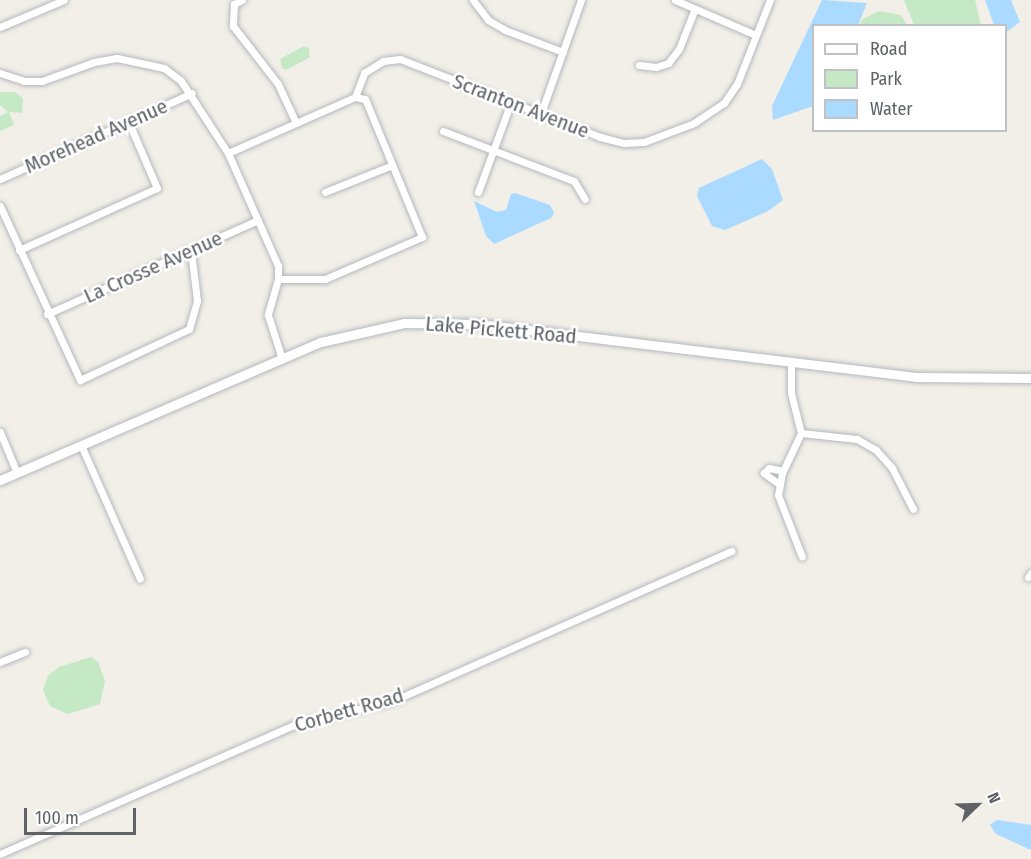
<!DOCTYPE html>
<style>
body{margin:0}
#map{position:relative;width:1031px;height:859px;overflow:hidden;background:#f1efe8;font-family:"Fira Sans Condensed",sans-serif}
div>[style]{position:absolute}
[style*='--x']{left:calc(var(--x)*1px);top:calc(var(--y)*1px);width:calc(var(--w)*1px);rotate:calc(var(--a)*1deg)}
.green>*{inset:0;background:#c5e8c5}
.water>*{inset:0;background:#aadaff}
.roads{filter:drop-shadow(0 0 2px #b5b8bc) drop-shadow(0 0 2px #b5b8bc)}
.street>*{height:7px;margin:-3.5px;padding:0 3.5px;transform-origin:3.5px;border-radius:3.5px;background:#fff}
.secondary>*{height:9px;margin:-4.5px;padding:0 4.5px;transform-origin:4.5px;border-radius:4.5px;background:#fff}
span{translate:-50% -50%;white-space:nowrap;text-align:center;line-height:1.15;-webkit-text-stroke:5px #fff;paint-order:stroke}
.street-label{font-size:21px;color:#5f6368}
.legend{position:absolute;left:812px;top:24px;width:195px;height:108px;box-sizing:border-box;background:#fff;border:2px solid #bfc1c3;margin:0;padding:8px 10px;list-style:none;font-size:18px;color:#5f6368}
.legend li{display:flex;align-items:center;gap:12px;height:30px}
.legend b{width:30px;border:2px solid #bfc1c3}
.north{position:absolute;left:947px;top:775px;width:60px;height:60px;-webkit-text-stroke:4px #fff;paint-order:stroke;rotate:67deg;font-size:16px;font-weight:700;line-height:24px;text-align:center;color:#5f6368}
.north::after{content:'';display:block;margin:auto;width:21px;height:27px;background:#5f6368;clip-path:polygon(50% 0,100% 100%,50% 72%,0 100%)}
.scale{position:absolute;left:24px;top:808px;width:112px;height:27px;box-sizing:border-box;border:3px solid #5f6368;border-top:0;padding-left:8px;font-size:18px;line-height:21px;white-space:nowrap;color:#5f6368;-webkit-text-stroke:4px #fff;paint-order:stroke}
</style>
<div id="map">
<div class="green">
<i style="clip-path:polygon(904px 0,975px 0,981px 25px,914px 25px)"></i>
<i style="clip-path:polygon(879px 11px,901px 15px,907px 25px,860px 25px,861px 20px)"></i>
<i style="clip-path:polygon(304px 46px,309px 48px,310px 57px,286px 70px,282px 68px,280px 59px)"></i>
<i style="clip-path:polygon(0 92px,15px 92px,23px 98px,22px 113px,9px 112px,14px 125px,0 131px,0 116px,8px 112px,0 105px)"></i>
<i style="clip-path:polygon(91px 657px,98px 662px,105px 681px,100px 704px,68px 714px,50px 706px,43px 690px,48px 676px,59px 667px)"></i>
</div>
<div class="water">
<i style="clip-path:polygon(822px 0,867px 3px,858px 25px,814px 26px,813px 106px,773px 120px,772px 106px)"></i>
<i style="clip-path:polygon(985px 0,1011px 0,1020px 22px,1006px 32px,1006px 26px,994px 25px)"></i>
<i style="clip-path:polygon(762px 159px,772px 169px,783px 200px,768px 211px,725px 230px,712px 226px,697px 196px,699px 188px)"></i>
<i style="clip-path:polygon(515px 193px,550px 205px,554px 213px,551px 218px,494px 244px,486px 236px,474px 201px,497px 212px,506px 210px,511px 194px)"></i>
<i style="clip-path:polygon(997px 820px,1031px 825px,1031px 850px,996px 834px,990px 825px)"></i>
</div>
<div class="roads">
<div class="street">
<i style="--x:242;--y:0;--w:9;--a:153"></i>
<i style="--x:234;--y:4;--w:22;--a:93"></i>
<i style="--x:233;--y:26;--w:73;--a:52.2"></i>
<i style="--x:278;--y:84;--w:43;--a:65.2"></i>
<i style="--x:473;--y:0;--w:25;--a:53"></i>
<i style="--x:488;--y:20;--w:20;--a:30"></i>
<i style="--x:505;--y:30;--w:62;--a:20.8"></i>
<i style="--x:675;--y:0;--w:88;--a:23.4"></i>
<i style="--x:0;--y:27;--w:69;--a:-22.9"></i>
<i style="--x:639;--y:65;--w:17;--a:7"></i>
<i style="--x:656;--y:67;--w:13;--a:-18"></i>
<i style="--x:668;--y:63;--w:18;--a:-52"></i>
<i style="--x:679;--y:49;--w:41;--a:-68.5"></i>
<i style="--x:0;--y:73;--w:25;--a:18"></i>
<i style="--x:24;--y:81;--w:18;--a:0"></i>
<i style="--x:42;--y:81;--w:55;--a:-20.1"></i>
<i style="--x:94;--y:62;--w:23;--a:-10"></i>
<i style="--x:117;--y:58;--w:48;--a:12"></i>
<i style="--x:164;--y:68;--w:21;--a:37"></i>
<i style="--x:181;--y:81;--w:86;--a:56.9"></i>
<i style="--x:228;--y:153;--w:124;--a:66.1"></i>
<i style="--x:278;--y:266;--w:13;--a:90"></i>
<i style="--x:278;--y:279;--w:37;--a:106"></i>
<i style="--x:268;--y:315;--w:46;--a:72.3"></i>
<i style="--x:355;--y:97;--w:26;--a:-69"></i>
<i style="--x:364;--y:73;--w:22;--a:-32"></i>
<i style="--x:383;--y:61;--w:17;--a:-7"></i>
<i style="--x:400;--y:59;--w:215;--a:21.3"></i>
<i style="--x:600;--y:137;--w:25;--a:14"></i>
<i style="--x:624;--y:143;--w:20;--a:-3"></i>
<i style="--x:644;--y:142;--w:53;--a:-20.8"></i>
<i style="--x:694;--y:123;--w:36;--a:-34"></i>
<i style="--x:724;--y:103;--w:23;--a:-56"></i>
<i style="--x:737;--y:84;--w:90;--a:-68.6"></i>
<i style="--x:541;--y:113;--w:120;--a:-70.5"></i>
<i style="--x:443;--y:131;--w:140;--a:20.9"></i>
<i style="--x:574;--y:181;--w:21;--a:59"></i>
<i style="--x:228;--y:153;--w:139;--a:-23.8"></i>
<i style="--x:0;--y:179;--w:210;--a:-24.1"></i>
<i style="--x:325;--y:192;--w:72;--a:-21.9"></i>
<i style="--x:478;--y:192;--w:96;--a:-69.9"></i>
<i style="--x:0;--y:206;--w:192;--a:65.3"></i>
<i style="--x:80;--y:380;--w:120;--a:-25.1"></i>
<i style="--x:189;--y:329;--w:29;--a:-74"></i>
<i style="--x:197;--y:301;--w:50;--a:-96.8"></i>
<i style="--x:19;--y:250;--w:151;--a:-24.2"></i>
<i style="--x:157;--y:188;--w:71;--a:-113.3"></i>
<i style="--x:278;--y:279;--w:47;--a:0"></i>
<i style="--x:325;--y:279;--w:106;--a:-23.4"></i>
<i style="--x:422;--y:237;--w:149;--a:-112.4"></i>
<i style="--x:365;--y:99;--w:10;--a:-169"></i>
<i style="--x:47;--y:314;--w:231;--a:-24"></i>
<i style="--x:791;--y:363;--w:30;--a:90"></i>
<i style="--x:791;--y:393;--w:41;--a:76"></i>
<i style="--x:801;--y:433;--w:44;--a:115.4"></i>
<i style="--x:782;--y:473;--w:22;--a:100"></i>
<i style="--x:778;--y:495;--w:66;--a:68.8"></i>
<i style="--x:0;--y:432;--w:44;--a:67.5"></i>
<i style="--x:801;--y:433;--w:56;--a:6.1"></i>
<i style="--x:857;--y:439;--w:22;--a:30"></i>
<i style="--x:876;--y:450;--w:24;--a:48"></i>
<i style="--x:892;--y:468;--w:46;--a:62.9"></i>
<i style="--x:81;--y:445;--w:146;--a:66.2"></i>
<i style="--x:779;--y:484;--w:19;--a:-144"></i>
<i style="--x:764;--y:473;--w:7;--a:-45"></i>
<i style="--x:769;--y:468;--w:14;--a:12"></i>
<i style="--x:1028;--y:577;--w:5;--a:-53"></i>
<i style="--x:0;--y:662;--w:27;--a:-22"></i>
<i style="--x:0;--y:854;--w:321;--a:-23.7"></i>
<i style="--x:294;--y:725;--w:104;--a:-13.9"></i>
<i style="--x:395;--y:700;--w:368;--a:-23.9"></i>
</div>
<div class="secondary">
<i style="--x:0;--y:480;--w:349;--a:-23.3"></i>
<i style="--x:321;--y:342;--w:85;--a:-12.9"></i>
<i style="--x:404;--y:323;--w:75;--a:0.8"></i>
<i style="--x:479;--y:324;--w:440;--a:6.9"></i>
<i style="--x:916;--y:377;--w:115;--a:0.5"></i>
</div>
</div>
<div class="street-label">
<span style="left:521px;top:106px;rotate:21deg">Scranton Avenue</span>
<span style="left:96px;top:136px;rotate:-24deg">Morehead Avenue</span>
<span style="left:153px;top:267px;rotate:-24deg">La Crosse Avenue</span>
<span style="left:501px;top:330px;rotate:5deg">Lake Pickett Road</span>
<span style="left:349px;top:710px;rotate:-16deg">Corbett Road</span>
</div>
<ul class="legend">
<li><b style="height:8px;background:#fff"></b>Road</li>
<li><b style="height:16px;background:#c5e8c5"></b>Park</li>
<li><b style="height:16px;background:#aadaff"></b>Water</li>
</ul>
<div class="north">N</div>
<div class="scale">100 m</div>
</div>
